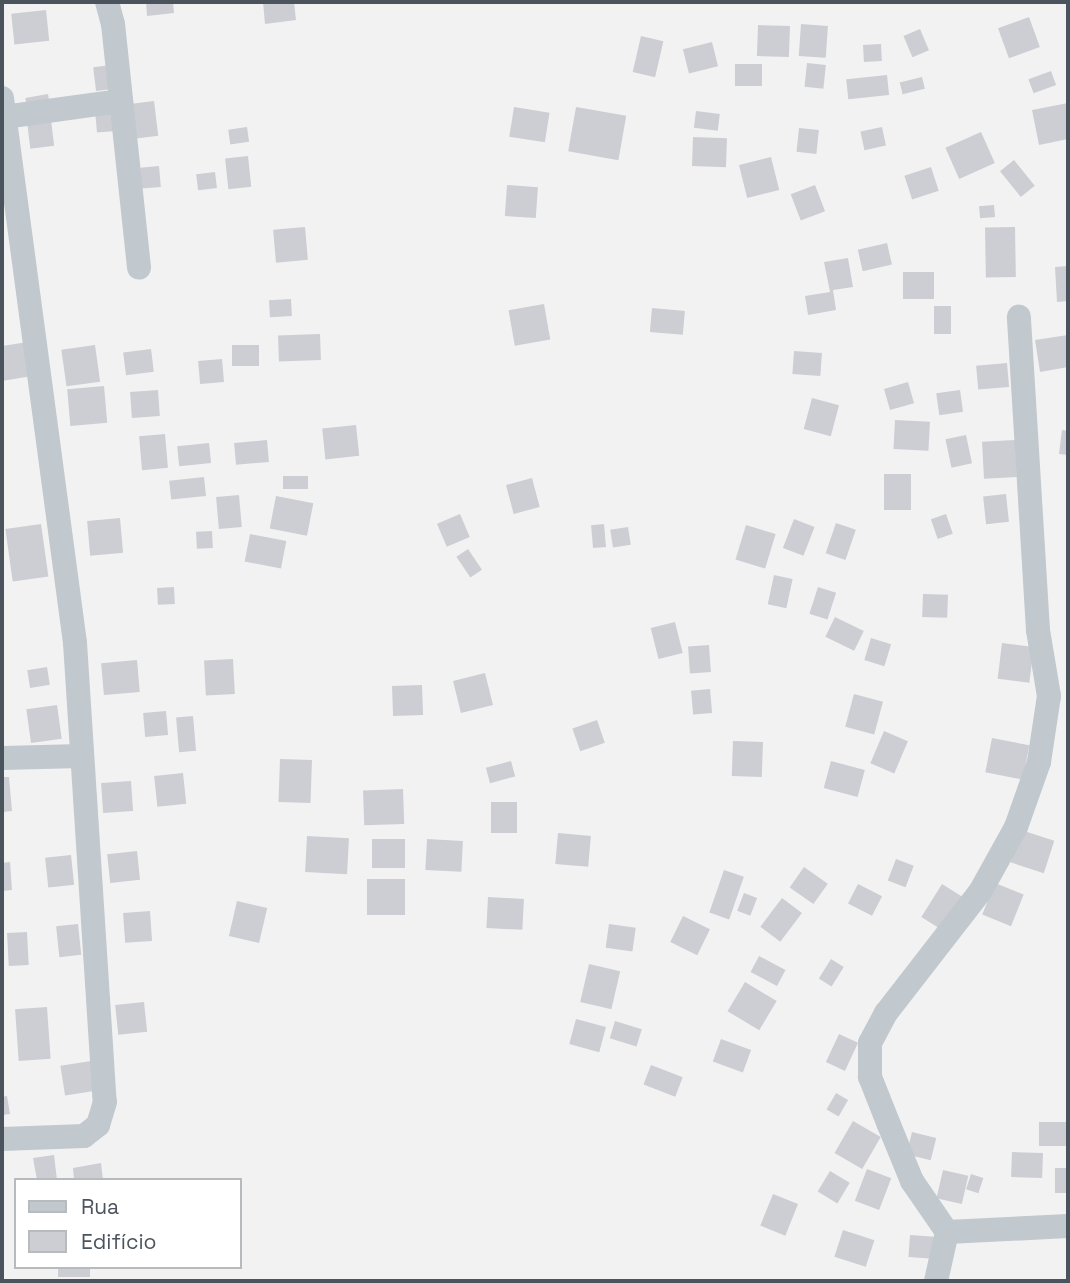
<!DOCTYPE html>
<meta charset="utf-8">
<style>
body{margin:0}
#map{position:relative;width:1070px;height:1283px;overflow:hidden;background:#f3f2f2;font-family:"Space Grotesk",sans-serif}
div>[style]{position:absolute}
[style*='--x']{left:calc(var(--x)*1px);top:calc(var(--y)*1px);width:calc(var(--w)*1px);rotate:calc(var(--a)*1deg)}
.building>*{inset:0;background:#ccced3;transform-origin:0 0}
.minor>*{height:24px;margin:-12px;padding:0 12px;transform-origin:12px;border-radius:12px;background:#c1c8ce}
span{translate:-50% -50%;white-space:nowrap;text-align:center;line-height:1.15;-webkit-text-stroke:6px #fff;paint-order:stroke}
.frame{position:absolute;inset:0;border:4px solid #4b545d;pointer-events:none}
.legend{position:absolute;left:14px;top:1178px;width:228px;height:91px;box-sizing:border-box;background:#fff;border:2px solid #b7bbbe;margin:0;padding:9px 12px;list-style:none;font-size:21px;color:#4b545d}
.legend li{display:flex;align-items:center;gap:14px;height:35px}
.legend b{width:35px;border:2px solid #b7bbbe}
</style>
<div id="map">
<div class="building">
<i style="clip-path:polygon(146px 2px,173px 2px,174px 13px,147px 16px)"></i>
<i style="clip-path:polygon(263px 2px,294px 2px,296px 20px,265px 24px)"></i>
<i style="left:46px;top:10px;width:31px;height:35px;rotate:84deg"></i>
<i style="left:1029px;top:17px;width:32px;height:33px;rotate:70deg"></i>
<i style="left:801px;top:24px;width:27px;height:32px;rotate:4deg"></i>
<i style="left:758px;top:25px;width:32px;height:31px;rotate:2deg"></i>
<i style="left:920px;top:29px;width:23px;height:18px;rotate:67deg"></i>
<i style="left:641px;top:36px;width:23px;height:37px;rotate:13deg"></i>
<i style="left:712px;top:42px;width:25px;height:30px;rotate:76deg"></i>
<i style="left:881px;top:44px;width:17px;height:18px;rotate:87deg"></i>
<i style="left:807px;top:63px;width:19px;height:24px;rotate:6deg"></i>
<i style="left:735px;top:64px;width:27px;height:22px"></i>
<i style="left:111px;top:65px;width:24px;height:18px;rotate:83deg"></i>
<i style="left:1051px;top:71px;width:15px;height:24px;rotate:70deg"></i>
<i style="left:887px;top:75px;width:20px;height:41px;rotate:84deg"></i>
<i style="left:922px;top:77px;width:12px;height:23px;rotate:76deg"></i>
<i style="left:48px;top:94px;width:11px;height:23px;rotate:80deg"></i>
<i style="left:154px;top:101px;width:35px;height:26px;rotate:83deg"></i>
<i style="clip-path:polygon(1068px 103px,1068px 139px,1039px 145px,1032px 110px)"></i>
<i style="left:514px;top:107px;width:36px;height:30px;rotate:9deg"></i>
<i style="left:576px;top:107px;width:51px;height:45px;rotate:10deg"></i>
<i style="left:114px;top:109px;width:22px;height:19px;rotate:85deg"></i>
<i style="left:696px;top:111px;width:24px;height:17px;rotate:7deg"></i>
<i style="left:51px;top:120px;width:26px;height:24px;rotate:83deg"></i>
<i style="left:247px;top:127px;width:15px;height:19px;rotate:82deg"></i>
<i style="left:882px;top:127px;width:19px;height:22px;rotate:78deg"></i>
<i style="left:799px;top:128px;width:20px;height:24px;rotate:6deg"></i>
<i style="left:981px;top:132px;width:34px;height:39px;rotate:66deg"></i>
<i style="left:693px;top:137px;width:34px;height:29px;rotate:2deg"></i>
<i style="left:248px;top:156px;width:31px;height:23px;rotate:84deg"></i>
<i style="left:771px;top:157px;width:34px;height:33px;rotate:76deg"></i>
<i style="left:1014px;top:160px;width:33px;height:18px;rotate:51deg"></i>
<i style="left:159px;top:166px;width:21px;height:19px;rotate:85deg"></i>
<i style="left:931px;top:167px;width:25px;height:28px;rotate:72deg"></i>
<i style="left:215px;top:172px;width:16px;height:19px;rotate:83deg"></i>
<i style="left:507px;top:185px;width:31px;height:31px;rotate:4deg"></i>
<i style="left:815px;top:185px;width:28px;height:26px;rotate:69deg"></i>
<i style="left:994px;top:205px;width:12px;height:15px;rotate:85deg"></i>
<i style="left:305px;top:227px;width:33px;height:32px;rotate:85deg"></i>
<i style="left:1015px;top:227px;width:50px;height:30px;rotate:89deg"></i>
<i style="left:887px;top:243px;width:22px;height:30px;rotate:77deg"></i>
<i style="clip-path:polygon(848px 258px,853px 287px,833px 290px,836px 310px,808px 315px,805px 296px,830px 292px,824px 262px)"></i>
<i style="clip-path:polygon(1068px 266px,1068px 301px,1057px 302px,1055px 267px)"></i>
<i style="left:903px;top:272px;width:31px;height:27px"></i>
<i style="left:291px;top:299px;width:17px;height:22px;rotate:87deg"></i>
<i style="left:544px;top:304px;width:36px;height:36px;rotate:80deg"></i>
<i style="left:934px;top:306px;width:17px;height:28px"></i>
<i style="left:652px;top:308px;width:33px;height:24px;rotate:5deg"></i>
<i style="left:320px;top:334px;width:26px;height:42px;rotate:88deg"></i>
<i style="clip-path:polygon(1068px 335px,1068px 367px,1040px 372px,1035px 340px)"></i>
<i style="clip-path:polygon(28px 342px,32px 376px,2px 381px,2px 346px)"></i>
<i style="left:95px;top:345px;width:37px;height:34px;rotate:82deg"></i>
<i style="left:232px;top:345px;width:27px;height:21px"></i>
<i style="left:151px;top:349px;width:23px;height:28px;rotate:83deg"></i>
<i style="left:794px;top:351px;width:28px;height:23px;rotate:4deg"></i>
<i style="left:222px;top:359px;width:23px;height:24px;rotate:85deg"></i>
<i style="left:1007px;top:363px;width:24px;height:31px;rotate:85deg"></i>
<i style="left:908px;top:382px;width:22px;height:25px;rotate:74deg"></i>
<i style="left:104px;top:386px;width:37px;height:37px;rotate:85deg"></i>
<i style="left:158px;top:390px;width:26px;height:28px;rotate:86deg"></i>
<i style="left:960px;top:390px;width:22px;height:24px;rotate:82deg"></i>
<i style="left:812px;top:398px;width:28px;height:32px;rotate:15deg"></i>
<i style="left:895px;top:420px;width:35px;height:29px;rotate:3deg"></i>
<i style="left:356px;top:425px;width:31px;height:34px;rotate:84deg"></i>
<i style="clip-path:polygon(1062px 430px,1068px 431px,1068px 455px,1059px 454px)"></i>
<i style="left:165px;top:434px;width:34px;height:26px;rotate:85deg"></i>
<i style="left:966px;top:435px;width:29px;height:21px;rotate:78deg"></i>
<i style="left:267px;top:440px;width:22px;height:33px;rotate:85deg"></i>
<i style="left:1015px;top:440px;width:37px;height:33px;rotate:87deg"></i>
<i style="left:209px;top:443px;width:20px;height:32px;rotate:84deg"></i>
<i style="left:884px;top:474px;width:27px;height:36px"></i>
<i style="left:283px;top:476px;width:25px;height:13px"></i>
<i style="left:204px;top:477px;width:19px;height:35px;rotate:84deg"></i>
<i style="left:532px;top:478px;width:30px;height:27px;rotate:75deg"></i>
<i style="left:1006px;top:494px;width:28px;height:23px;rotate:84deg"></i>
<i style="left:239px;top:495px;width:32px;height:23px;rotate:85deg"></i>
<i style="left:276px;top:496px;width:38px;height:33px;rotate:11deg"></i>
<i style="left:460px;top:514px;width:25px;height:25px;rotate:67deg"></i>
<i style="left:946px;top:514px;width:21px;height:16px;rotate:71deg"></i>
<i style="left:120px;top:518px;width:35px;height:33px;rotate:85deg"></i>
<i style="left:794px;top:519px;width:22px;height:31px;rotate:21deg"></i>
<i style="left:836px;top:523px;width:21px;height:32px;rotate:19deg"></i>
<i style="left:41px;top:524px;width:53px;height:36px;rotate:82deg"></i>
<i style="left:604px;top:524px;width:23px;height:13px;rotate:85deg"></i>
<i style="left:746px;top:525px;width:31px;height:36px;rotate:17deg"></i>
<i style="left:628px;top:527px;width:18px;height:18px;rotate:81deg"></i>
<i style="left:212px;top:531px;width:17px;height:16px;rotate:87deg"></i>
<i style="left:250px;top:534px;width:37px;height:28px;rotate:11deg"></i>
<i style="left:468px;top:549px;width:25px;height:14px;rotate:56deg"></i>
<i style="left:774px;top:575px;width:19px;height:30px;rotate:12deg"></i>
<i style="left:174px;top:587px;width:17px;height:17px;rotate:87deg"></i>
<i style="left:818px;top:587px;width:19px;height:28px;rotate:18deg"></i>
<i style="left:923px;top:594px;width:25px;height:23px;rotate:2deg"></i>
<i style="left:835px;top:617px;width:32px;height:22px;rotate:26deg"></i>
<i style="left:675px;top:622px;width:32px;height:25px;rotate:76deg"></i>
<i style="left:871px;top:638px;width:21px;height:23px;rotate:17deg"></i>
<i style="left:1002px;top:643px;width:32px;height:36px;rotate:7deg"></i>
<i style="left:709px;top:645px;width:27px;height:21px;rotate:86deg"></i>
<i style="left:233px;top:659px;width:35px;height:29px;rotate:87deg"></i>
<i style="left:137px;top:660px;width:32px;height:36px;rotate:85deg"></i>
<i style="left:47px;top:667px;width:18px;height:20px;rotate:81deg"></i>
<i style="left:485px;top:673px;width:33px;height:33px;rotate:76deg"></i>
<i style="left:422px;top:685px;width:30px;height:30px;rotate:88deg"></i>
<i style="left:710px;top:689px;width:24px;height:19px;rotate:85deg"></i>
<i style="left:854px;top:694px;width:30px;height:34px;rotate:15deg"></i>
<i style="left:57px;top:705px;width:34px;height:31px;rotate:82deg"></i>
<i style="left:166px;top:711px;width:24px;height:23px;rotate:85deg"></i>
<i style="left:193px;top:716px;width:35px;height:17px;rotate:85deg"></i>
<i style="left:597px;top:720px;width:24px;height:26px;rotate:71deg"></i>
<i style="left:884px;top:731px;width:26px;height:35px;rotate:23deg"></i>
<i style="left:992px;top:738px;width:38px;height:35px;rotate:11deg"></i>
<i style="left:733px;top:741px;width:30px;height:35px;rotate:2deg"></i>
<i style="left:280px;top:759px;width:32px;height:43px;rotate:2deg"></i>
<i style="left:511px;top:761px;width:16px;height:26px;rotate:75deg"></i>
<i style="left:831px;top:761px;width:35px;height:28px;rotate:15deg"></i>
<i style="left:183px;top:773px;width:31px;height:29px;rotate:84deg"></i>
<i style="clip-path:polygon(2px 777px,9px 777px,12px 811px,2px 812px)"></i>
<i style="left:131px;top:781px;width:30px;height:30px;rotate:86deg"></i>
<i style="left:403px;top:789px;width:35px;height:40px;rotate:88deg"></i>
<i style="left:517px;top:802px;width:31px;height:26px;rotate:90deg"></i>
<i style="left:1021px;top:830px;width:35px;height:34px;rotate:18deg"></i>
<i style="left:558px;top:833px;width:33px;height:31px;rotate:5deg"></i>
<i style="left:307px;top:836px;width:42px;height:36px;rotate:3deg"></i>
<i style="left:372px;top:839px;width:33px;height:29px"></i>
<i style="left:427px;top:839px;width:36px;height:31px;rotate:3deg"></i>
<i style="left:137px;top:851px;width:29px;height:30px;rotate:84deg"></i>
<i style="left:71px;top:855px;width:30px;height:26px;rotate:84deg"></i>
<i style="left:896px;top:859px;width:19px;height:23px;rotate:21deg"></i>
<i style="clip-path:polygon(10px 862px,12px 890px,2px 891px,2px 863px)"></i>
<i style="left:804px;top:867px;width:29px;height:25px;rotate:35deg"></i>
<i style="left:724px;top:870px;width:21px;height:45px;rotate:19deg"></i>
<i style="left:367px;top:879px;width:38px;height:36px"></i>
<i style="left:995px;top:883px;width:31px;height:34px;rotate:22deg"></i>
<i style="left:858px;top:884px;width:27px;height:22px;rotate:27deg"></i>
<i style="left:942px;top:884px;width:31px;height:39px;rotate:32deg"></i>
<i style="left:744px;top:893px;width:14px;height:19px;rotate:21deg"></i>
<i style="left:488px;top:897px;width:36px;height:31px;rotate:3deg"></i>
<i style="left:782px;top:898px;width:25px;height:36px;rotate:37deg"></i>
<i style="left:237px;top:901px;width:31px;height:36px;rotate:13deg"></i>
<i style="left:150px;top:911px;width:30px;height:27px;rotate:86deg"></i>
<i style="left:683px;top:916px;width:30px;height:29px;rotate:26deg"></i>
<i style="left:78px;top:924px;width:31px;height:22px;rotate:84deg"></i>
<i style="left:609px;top:924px;width:27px;height:24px;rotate:8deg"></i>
<i style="left:27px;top:932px;width:33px;height:20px;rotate:87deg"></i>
<i style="left:759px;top:956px;width:30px;height:18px;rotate:28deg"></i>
<i style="left:831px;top:959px;width:15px;height:23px;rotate:32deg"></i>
<i style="left:589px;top:964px;width:32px;height:39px;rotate:13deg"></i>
<i style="left:745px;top:982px;width:37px;height:34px;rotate:31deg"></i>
<i style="left:144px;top:1002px;width:30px;height:29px;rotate:84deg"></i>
<i style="left:47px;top:1007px;width:52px;height:32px;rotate:86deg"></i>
<i style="left:576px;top:1019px;width:31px;height:26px;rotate:15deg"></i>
<i style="left:615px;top:1021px;width:28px;height:18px;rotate:17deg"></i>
<i style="left:839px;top:1034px;width:21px;height:31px;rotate:25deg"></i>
<i style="left:721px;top:1039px;width:32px;height:24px;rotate:20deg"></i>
<i style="left:91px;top:1061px;width:30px;height:31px;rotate:81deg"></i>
<i style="left:651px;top:1065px;width:34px;height:21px;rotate:21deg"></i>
<i style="left:836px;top:1093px;width:14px;height:19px;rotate:30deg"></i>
<i style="clip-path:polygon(7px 1096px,10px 1114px,2px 1115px,2px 1097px)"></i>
<i style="left:853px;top:1121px;width:32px;height:37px;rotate:30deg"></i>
<i style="left:1068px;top:1122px;width:24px;height:29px;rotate:90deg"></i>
<i style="left:912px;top:1132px;width:25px;height:23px;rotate:14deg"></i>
<i style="left:1012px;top:1152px;width:31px;height:25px;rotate:2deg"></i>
<i style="clip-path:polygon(54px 1155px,57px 1180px,37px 1180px,33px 1158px)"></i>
<i style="clip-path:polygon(101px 1163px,103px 1180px,74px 1180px,73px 1168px)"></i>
<i style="left:1068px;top:1168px;width:25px;height:13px;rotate:90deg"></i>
<i style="left:867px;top:1169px;width:26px;height:34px;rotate:21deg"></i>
<i style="left:943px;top:1170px;width:26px;height:29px;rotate:13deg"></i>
<i style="left:830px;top:1171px;width:23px;height:24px;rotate:31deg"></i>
<i style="left:971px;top:1174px;width:13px;height:16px;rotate:18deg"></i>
<i style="left:773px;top:1194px;width:27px;height:34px;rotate:22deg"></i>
<i style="left:843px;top:1230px;width:33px;height:28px;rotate:18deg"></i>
<i style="left:910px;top:1235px;width:28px;height:22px;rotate:4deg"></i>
<i style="left:58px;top:1267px;width:32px;height:10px"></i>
</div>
<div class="minor">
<i style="--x:107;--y:2;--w:23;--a:75"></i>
<i style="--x:113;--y:24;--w:245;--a:83.9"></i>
<i style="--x:2;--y:98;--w:550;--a:82.37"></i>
<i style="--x:75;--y:643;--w:460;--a:86.3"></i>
<i style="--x:105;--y:1102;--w:24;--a:107"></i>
<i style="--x:98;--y:1125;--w:18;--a:142"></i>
<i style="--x:84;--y:1136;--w:82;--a:177.9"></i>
<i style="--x:4;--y:117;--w:118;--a:-7.8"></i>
<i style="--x:2;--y:758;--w:80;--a:-1.4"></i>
<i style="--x:947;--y:1232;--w:121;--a:-2.8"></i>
<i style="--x:936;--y:1281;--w:50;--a:-77.3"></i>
<i style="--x:947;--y:1232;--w:62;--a:-124.5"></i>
<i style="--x:912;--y:1181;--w:61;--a:-112.3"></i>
<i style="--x:889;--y:1125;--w:52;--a:-111.6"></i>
<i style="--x:870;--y:1077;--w:34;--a:-90"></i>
<i style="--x:870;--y:1043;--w:34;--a:-62"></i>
<i style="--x:886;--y:1013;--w:153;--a:-52.2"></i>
<i style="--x:980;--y:892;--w:74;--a:-61"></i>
<i style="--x:1016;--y:827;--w:69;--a:-70.5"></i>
<i style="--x:1039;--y:762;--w:67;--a:-81.4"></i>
<i style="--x:1049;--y:696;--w:67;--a:-99.5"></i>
<i style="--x:1038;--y:630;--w:314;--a:-93.5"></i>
</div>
<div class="frame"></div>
<ul class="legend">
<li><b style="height:9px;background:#c1c8ce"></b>Rua</li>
<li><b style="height:19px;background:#ccced3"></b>Edifício</li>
</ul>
</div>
